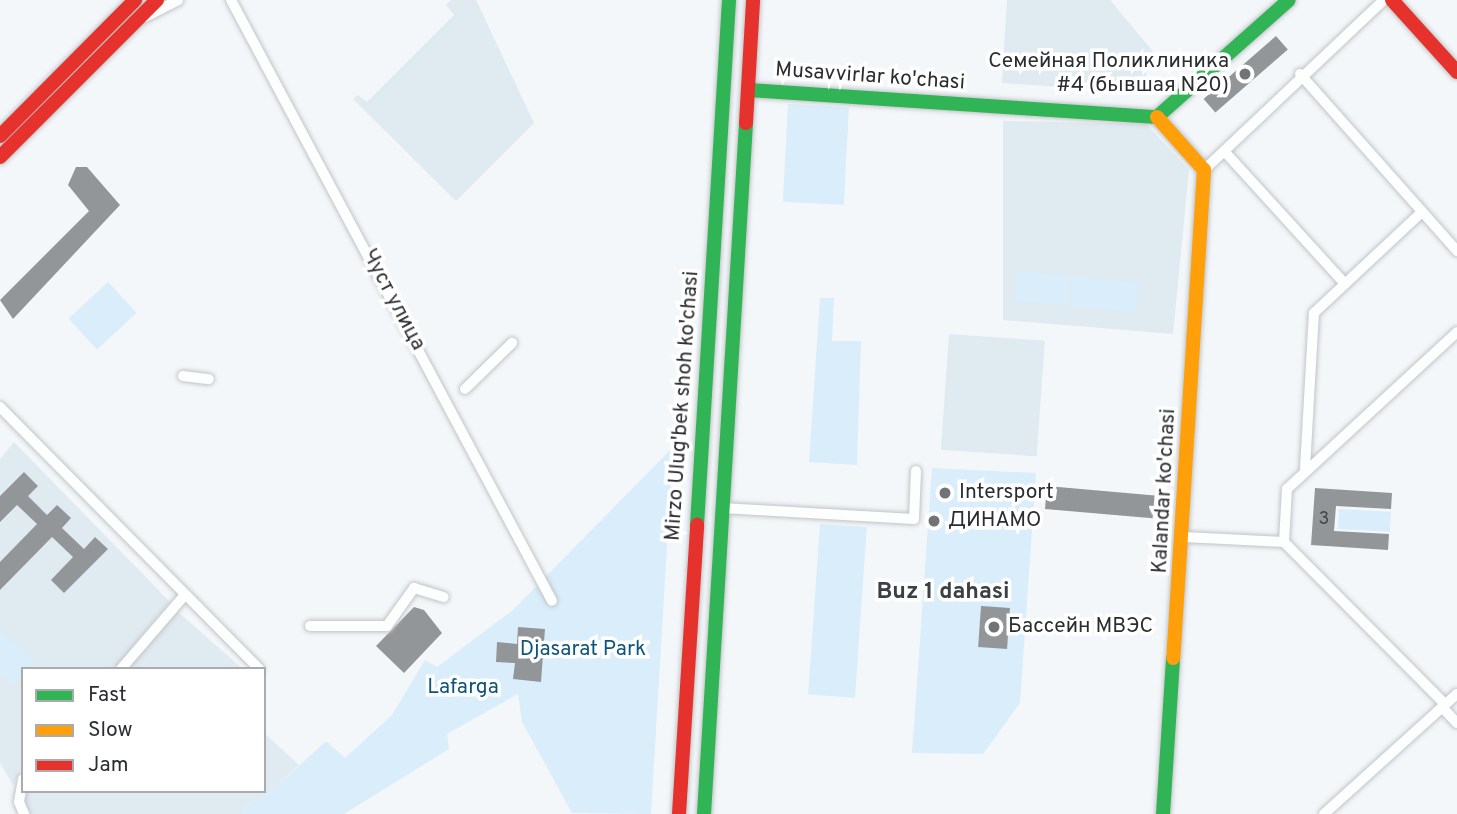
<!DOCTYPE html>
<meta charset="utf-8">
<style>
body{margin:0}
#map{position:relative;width:1457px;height:814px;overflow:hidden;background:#f3f7fa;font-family:Overpass,sans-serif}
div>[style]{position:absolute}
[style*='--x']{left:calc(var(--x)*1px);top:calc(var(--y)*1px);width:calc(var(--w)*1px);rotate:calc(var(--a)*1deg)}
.built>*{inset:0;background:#e0eaf1;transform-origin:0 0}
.green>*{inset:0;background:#d9edfb;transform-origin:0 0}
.building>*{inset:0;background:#939699;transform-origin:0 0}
.roads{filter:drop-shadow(0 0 2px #c2c5c7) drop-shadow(0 0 2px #c2c5c7)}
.street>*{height:10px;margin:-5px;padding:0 5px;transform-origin:5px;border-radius:5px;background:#fdfefe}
.fast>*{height:14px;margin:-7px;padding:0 7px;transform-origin:7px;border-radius:7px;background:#30b455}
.slow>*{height:14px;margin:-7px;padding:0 7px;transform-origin:7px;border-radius:7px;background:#ff9f0a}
.jam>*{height:14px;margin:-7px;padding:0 7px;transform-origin:7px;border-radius:7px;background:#e5322d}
.dots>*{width:19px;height:19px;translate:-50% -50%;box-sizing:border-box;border:4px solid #fff;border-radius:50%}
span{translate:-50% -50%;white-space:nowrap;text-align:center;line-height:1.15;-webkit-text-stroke:7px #fff;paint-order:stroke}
.number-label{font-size:18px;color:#44474a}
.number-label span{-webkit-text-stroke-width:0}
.poi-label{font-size:21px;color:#2a2d2f}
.right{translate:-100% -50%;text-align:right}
.left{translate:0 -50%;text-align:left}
.street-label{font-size:21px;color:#2a2d2f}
.park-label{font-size:21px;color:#0d5478}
.neighbourhood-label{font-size:23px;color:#3a4044;font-weight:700}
.legend{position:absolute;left:21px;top:667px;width:245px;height:126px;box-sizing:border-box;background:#fff;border:2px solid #aaabac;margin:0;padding:9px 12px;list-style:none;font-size:21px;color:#2a2d2f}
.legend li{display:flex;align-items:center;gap:14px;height:35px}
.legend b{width:35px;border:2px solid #aaabac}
</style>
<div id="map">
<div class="built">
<i style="clip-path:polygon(451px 0,476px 0,534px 123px,456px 201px,353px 99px,358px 95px,367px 102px,454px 15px,446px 5px)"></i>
<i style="clip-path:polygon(1007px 0,1110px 0,1156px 55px,1147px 65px,1144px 92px,1002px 83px)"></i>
<i style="clip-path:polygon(1003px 121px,1146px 124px,1189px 170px,1173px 334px,1003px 320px)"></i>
<i style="left:949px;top:334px;width:96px;height:116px;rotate:4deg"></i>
<i style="clip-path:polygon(14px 442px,170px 602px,114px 669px,23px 669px,23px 766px,13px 785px,0 763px,0 459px)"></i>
<i style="clip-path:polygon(178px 612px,243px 669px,127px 669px)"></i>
<i style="clip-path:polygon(264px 733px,299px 765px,265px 797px,245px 805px,243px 814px,31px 814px,24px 802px,26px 791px,264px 791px)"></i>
</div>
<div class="green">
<i style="left:788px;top:104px;width:61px;height:98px;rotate:3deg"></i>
<i style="left:1017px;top:271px;width:53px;height:30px;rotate:5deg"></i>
<i style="left:1073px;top:276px;width:66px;height:30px;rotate:6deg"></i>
<i style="left:108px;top:282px;width:42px;height:54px;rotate:47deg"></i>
<i style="clip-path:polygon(820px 298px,834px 298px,832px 341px,861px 341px,857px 465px,809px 462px)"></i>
<i style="clip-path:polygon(673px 447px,651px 814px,572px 813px,522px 722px,518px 694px,447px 734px,449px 749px,344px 814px,243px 814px,245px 805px,265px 797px,326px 741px,345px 758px,392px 715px,425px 660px,437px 667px,513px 610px)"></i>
<i style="clip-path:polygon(932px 468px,1036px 473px,1020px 703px,983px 754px,912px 753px)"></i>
<i style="left:1339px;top:509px;width:52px;height:20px;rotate:3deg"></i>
<i style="left:820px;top:524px;width:47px;height:171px;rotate:4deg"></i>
<i style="clip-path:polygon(0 630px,35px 661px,23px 669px,13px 686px,0 674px)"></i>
</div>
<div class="building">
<i style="left:1276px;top:36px;width:18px;height:96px;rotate:49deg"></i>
<i style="clip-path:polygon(76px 167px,87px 167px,120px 205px,13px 319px,0 300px,89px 211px,68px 185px)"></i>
<i style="clip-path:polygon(24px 472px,38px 486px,28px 496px,47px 515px,57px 505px,71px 518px,62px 528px,84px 549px,95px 537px,108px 549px,64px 593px,51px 580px,73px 557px,52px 537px,0 590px,0 562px,37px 524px,17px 505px,0 522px,0 496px)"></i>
<i style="left:1047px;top:486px;width:108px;height:23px;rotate:5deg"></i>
<i style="clip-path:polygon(1315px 488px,1392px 493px,1391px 509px,1336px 506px,1334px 531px,1389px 534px,1388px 550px,1311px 545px)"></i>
<i style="left:981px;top:606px;width:29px;height:41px;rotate:4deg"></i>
<i style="clip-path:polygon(414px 607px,424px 610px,442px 633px,404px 673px,376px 646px)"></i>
<i style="clip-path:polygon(518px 627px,545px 629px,541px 682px,513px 679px,515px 663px,496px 662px,497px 642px,517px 644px)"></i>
</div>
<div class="roads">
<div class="street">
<i style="--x:231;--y:0;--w:681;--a:61.89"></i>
<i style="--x:145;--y:17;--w:37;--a:-27"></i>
<i style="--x:1300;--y:74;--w:237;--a:48.4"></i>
<i style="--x:1225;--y:152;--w:178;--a:47.7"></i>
<i style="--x:1204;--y:170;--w:248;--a:-43.4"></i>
<i style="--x:183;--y:376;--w:26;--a:7"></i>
<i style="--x:465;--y:389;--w:66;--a:-44.4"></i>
<i style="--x:0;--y:407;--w:368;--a:45.3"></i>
<i style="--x:1305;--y:468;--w:155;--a:-86.7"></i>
<i style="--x:1314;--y:313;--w:148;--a:-43.1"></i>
<i style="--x:722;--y:508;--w:192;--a:3.3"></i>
<i style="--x:914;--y:519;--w:48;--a:-87.6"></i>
<i style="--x:1184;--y:537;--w:100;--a:2.9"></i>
<i style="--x:1284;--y:542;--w:53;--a:-86.8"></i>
<i style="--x:1287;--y:489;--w:231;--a:-42.7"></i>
<i style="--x:1284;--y:542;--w:228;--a:45.2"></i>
<i style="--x:310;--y:626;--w:77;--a:0"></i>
<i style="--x:387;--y:626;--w:47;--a:-54.6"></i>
<i style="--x:414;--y:588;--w:31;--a:17"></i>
<i style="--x:121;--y:669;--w:96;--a:-49.2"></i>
<i style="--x:1442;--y:707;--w:22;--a:47"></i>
<i style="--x:23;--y:779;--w:23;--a:100"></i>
<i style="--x:19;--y:802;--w:13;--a:67"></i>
<i style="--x:1324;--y:814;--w:179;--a:-42.1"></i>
</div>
<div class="fast">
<i style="--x:748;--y:90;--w:410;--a:3.8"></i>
<i style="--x:1157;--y:117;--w:176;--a:-41.6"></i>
<i style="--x:697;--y:525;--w:526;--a:-86.51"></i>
<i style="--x:704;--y:814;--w:692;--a:-86.52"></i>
<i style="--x:1163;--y:814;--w:156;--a:-86.3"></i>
</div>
<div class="slow">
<i style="--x:1157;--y:117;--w:71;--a:48.4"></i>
<i style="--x:1204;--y:170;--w:489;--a:93.6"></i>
</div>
<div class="jam">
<i style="--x:1392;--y:0;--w:97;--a:47.9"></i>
<i style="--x:746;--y:123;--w:123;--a:-86.7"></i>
<i style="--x:0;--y:136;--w:192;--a:-45.2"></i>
<i style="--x:0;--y:157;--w:222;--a:-45"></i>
<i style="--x:679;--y:814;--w:290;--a:-86.4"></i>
</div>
</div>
<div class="dots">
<i style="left:1245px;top:74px;background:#707476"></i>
<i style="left:945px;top:493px;background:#707476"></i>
<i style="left:934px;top:521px;background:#707476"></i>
<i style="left:994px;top:627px;background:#707476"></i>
</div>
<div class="number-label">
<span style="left:1324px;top:520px">3</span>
</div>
<div class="poi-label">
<span class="right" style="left:1229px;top:74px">Семейная Поликлиника<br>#4 (бывшая N20)</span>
<span class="left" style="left:959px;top:493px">Intersport</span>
<span class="left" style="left:948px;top:521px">ДИНАМО</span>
<span class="left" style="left:1008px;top:627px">Бассейн МВЭС</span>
</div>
<div class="street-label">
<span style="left:870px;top:77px;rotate:4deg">Musavvirlar ko'chasi</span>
<span style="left:393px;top:300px;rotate:62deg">Чуст улица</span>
<span style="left:683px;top:406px;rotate:-86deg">Mirzo Ulug'bek shoh ko'chasi</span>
<span style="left:1165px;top:491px;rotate:-87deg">Kalandar ko'chasi</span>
</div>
<div class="park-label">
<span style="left:583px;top:650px">Djasarat Park</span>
<span style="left:463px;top:688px">Lafarga</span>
</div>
<div class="neighbourhood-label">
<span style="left:943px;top:593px">Buz 1 dahasi</span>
</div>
<ul class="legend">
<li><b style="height:9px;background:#30b455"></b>Fast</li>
<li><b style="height:9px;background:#ff9f0a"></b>Slow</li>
<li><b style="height:9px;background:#e5322d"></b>Jam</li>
</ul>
</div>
